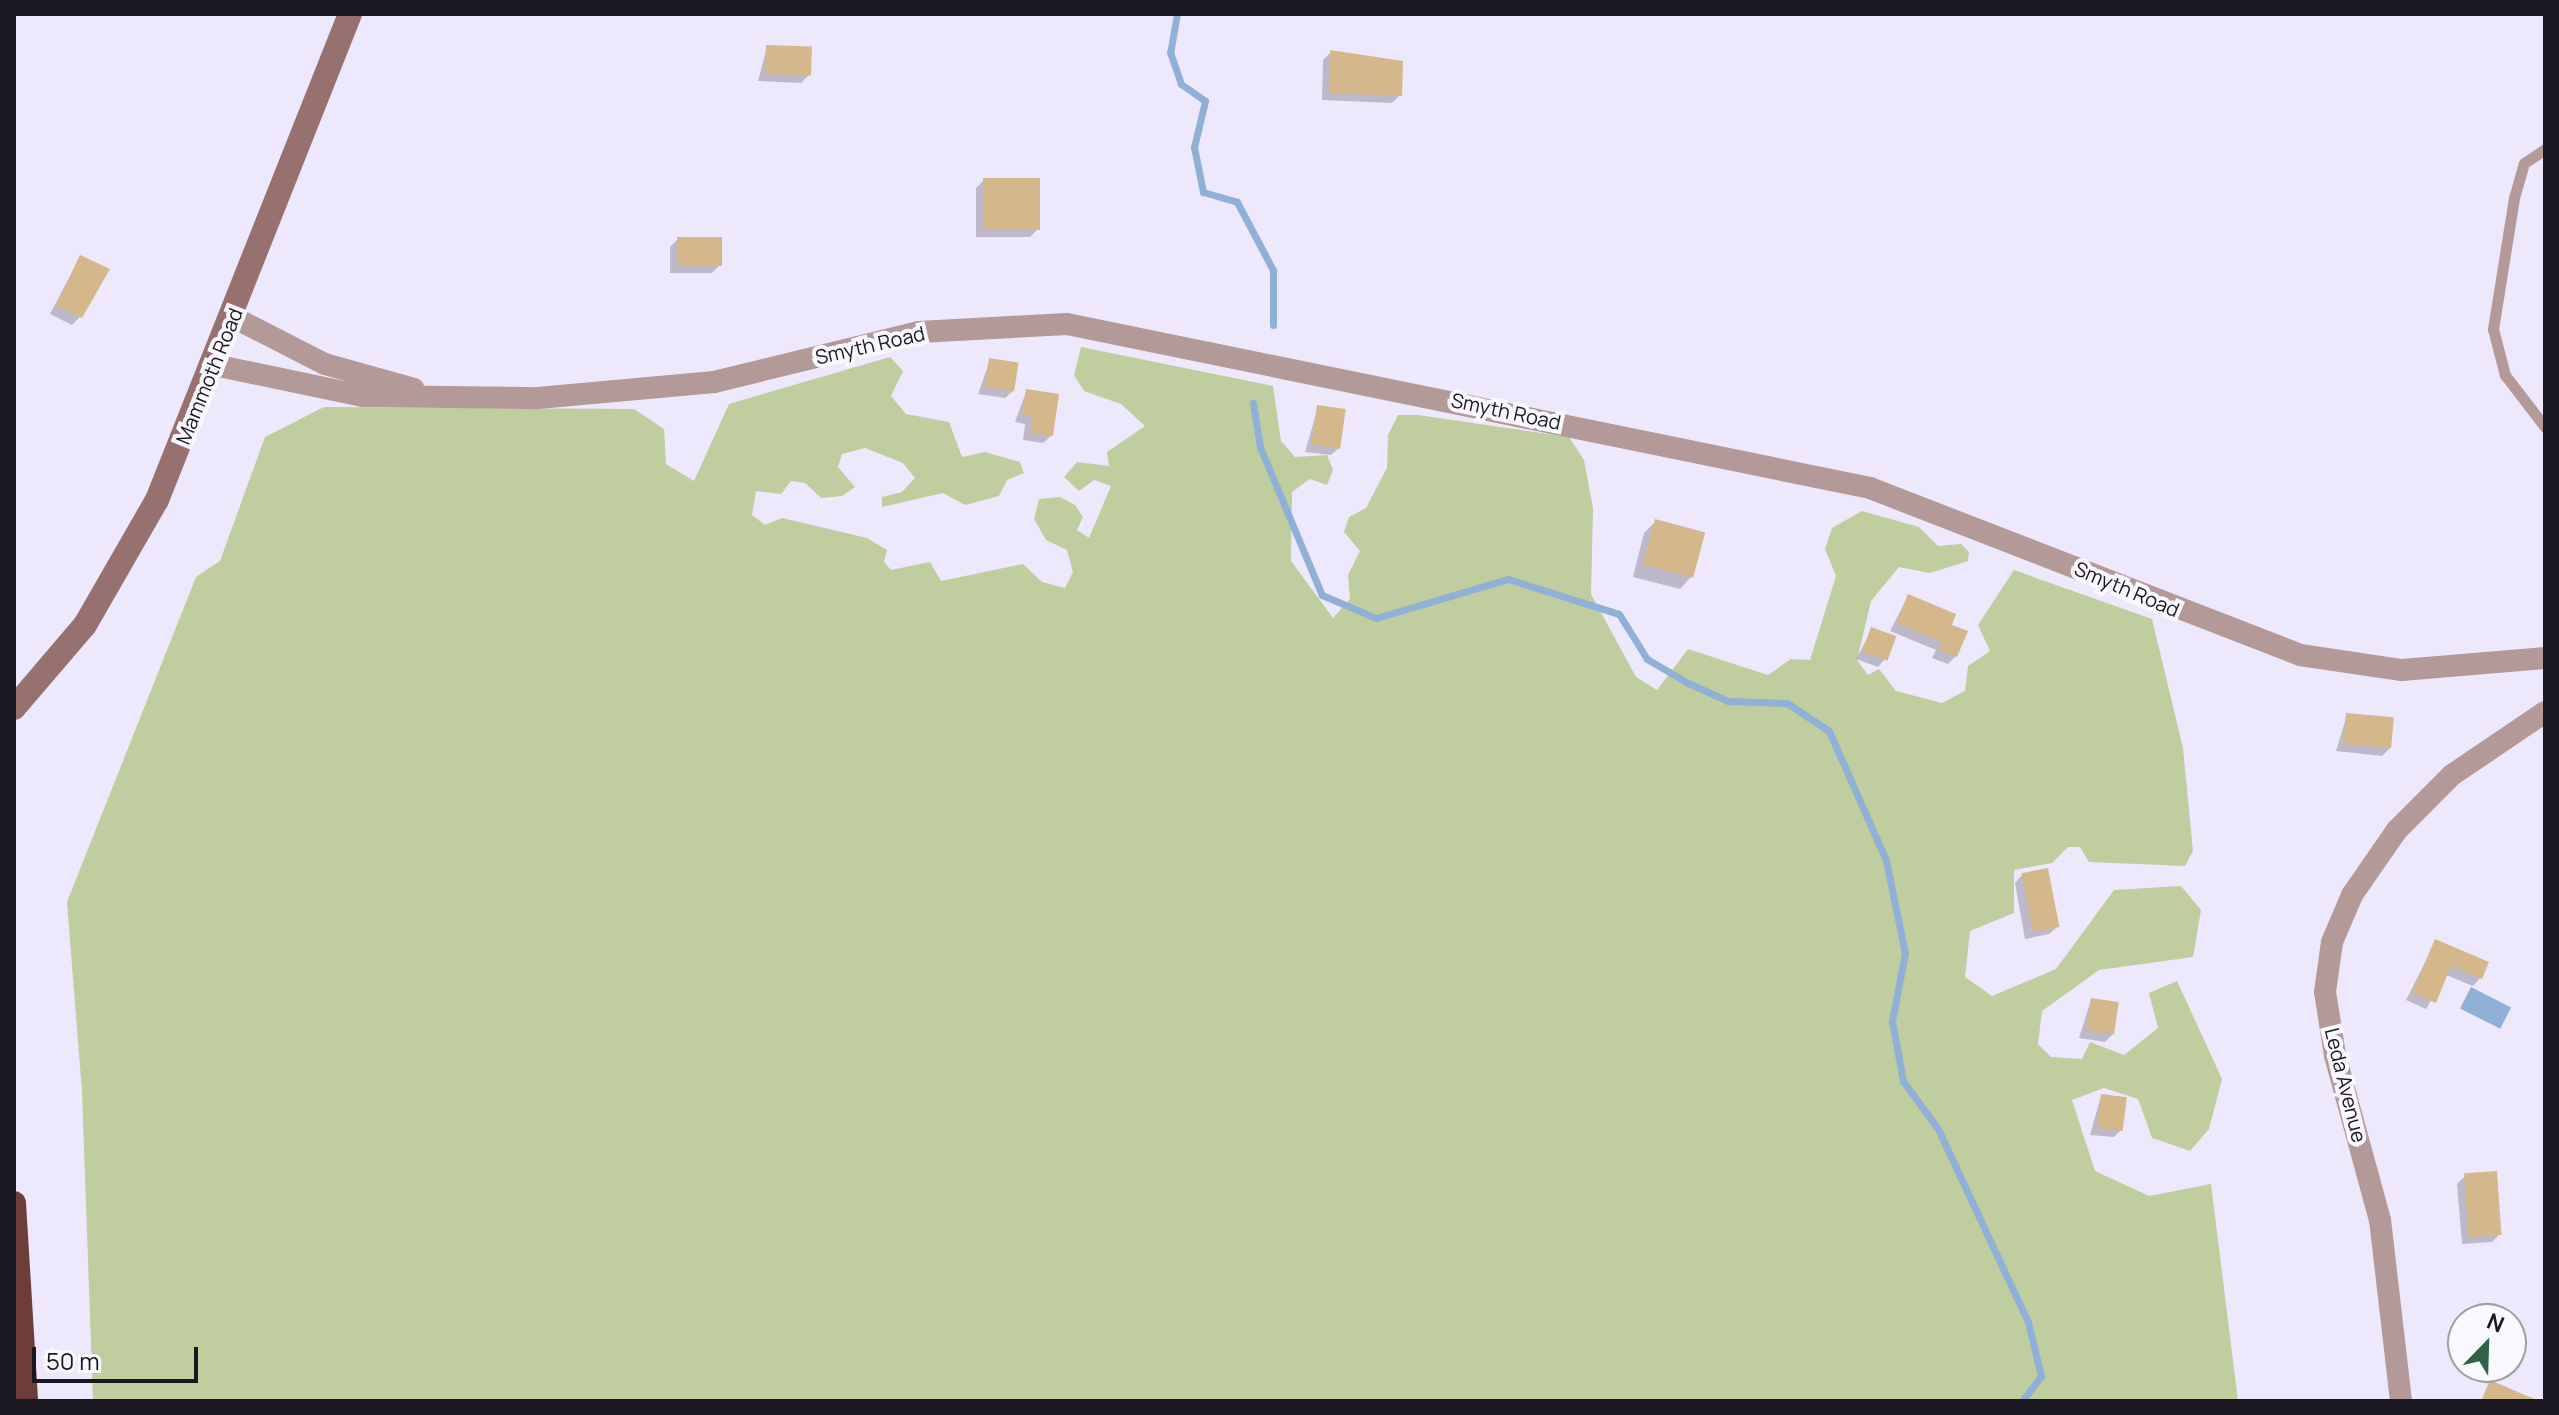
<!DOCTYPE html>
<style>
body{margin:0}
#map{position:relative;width:2559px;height:1415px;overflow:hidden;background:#eee8fd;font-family:Manrope,sans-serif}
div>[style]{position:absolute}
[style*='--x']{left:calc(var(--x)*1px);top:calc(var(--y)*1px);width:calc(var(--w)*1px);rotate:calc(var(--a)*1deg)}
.green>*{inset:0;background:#bfcd9f}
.water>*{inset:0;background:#90b0d8;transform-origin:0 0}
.shadow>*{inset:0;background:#0003}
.stream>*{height:7px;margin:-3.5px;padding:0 3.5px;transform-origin:3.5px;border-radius:3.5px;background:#90b0d8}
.building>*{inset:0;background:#d4b78a;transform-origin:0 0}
.lane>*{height:11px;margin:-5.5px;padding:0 5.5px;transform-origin:5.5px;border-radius:5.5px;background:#b39998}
.street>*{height:22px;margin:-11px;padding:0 11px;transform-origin:11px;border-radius:11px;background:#b39998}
.secondary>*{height:24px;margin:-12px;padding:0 12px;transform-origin:12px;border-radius:12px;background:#967170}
.highway>*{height:24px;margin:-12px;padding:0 12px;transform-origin:12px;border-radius:12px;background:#6d3d3c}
span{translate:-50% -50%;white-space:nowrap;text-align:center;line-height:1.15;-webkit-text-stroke:8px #f9f8fd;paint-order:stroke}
.street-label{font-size:20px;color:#1a1720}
.frame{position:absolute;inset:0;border:16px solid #1a1720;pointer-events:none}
.north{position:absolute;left:2447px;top:1303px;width:80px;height:80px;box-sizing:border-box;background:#f9f8fd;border:2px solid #a09ea5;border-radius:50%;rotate:23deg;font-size:22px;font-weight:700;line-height:32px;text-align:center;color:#1a1720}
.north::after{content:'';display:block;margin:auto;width:28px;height:36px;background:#2e6349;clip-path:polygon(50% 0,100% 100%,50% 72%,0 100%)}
.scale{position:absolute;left:32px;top:1347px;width:166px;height:36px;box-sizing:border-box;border:4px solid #1a1720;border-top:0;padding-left:10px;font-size:24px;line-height:28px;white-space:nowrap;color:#1a1720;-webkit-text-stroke:6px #f9f8fd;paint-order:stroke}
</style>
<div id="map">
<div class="green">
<i style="clip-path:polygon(1081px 347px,1273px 386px,1281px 441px,1295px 457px,1327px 455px,1333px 470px,1327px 485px,1310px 479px,1292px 492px,1291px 561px,1333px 618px,1350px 599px,1348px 575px,1360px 551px,1344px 532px,1349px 517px,1366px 508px,1387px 468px,1388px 435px,1398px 415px,1418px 415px,1569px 437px,1584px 460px,1593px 508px,1591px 594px,1636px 677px,1657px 690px,1688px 649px,1768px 675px,1791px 659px,1810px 660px,1836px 576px,1825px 549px,1832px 528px,1862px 511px,1919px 527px,1938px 546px,1961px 544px,1969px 552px,1968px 561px,1930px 573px,1899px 567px,1871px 601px,1857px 660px,1868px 675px,1879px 669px,1896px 691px,1942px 703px,1965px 691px,1968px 666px,1990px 651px,1978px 625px,2014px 570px,2152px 619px,2183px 748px,2193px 851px,2185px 866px,2089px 862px,2080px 847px,2068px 847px,2052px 863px,2014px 870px,2014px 913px,1970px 931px,1965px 977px,1992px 996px,2056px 969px,2114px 890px,2181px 886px,2201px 910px,2193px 957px,2099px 970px,2042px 1011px,2038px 1044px,2051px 1057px,2082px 1059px,2090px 1042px,2124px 1055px,2158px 1028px,2149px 993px,2177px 981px,2222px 1079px,2209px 1129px,2190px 1151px,2152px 1138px,2138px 1099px,2104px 1088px,2072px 1100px,2095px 1171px,2149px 1196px,2211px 1184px,2238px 1401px,93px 1401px,82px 1092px,67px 902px,196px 577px,220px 561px,265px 437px,324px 407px,634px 409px,664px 429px,666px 464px,694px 481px,729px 404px,890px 357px,903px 371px,891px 396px,906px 414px,949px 422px,962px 457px,985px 452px,1020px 462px,1024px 473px,1007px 480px,999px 496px,965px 505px,943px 493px,882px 507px,882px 497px,902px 492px,915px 478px,903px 463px,865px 448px,842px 454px,838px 467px,855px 487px,842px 496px,821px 498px,805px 483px,791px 481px,781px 494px,756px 491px,752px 515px,765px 525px,782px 518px,867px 538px,887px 550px,884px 562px,891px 570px,930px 562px,941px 581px,1023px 564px,1042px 582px,1065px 588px,1073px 572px,1067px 550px,1046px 540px,1034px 519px,1039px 499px,1060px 497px,1075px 505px,1083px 517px,1077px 530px,1089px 538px,1111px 486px,1094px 480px,1079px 491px,1064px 477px,1077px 462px,1109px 466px,1107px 452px,1145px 426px,1121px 404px,1084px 391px,1074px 375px)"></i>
</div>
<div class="water">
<i style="left:2471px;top:987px;width:45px;height:24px;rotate:27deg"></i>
</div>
<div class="shadow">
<i style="clip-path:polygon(767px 47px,809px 75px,801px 83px,758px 81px)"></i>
<i style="clip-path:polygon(1331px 52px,1400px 95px,1392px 103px,1322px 100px,1323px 60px)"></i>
<i style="clip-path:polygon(984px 180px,1038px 229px,1030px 237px,976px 237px,976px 188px)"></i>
<i style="clip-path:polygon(678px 239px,720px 265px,712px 273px,670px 273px,670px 247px)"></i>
<i style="clip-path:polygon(80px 257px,80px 317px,72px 325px,50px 314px)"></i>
<i style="clip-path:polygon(990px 360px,1013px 391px,1005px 398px,978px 394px)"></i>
<i style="clip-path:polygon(1026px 392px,1051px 436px,1043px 443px,1023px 440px,1025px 424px,1015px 422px)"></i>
<i style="clip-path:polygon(1318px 407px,1339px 448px,1331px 455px,1305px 452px)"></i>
<i style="clip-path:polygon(1656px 521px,1692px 576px,1680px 589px,1633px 577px,1644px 533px)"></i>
<i style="clip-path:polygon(1908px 596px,1949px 626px,1956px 656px,1948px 664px,1932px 658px,1936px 650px,1890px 631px)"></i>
<i style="clip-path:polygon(1872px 630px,1885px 659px,1878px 667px,1856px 659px)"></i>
<i style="clip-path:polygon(2347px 715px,2390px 748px,2382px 756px,2336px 751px)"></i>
<i style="clip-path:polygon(2022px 875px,2057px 927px,2049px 934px,2025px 939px,2015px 883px)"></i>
<i style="clip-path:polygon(2436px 941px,2480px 978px,2473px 986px,2446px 975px,2426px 1009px,2406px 1000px)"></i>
<i style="clip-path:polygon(2091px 1000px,2113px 1034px,2105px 1042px,2079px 1038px)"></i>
<i style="clip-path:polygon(2101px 1096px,2122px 1129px,2114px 1137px,2090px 1135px)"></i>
<i style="clip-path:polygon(2465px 1176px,2500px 1234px,2492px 1242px,2462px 1244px,2457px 1184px)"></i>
</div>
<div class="stream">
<i style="--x:1177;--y:14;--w:39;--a:100"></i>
<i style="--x:1170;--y:52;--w:34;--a:71"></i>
<i style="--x:1181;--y:84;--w:29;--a:35"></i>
<i style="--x:1205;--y:101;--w:47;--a:103.4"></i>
<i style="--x:1194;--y:147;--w:46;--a:78.7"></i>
<i style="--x:1203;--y:192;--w:35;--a:16"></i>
<i style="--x:1237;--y:202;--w:77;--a:62.1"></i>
<i style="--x:1273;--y:270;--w:55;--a:90"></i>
<i style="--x:1253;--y:403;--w:45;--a:81"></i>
<i style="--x:1260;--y:447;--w:160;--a:67.3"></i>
<i style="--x:1322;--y:595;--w:59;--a:23.1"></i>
<i style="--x:1376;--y:618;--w:138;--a:-16.5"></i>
<i style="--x:1508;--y:579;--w:116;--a:17.5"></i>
<i style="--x:1619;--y:614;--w:53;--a:58.1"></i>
<i style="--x:1647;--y:659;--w:48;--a:30.3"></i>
<i style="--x:1688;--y:683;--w:44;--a:24.2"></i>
<i style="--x:1728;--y:701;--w:59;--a:1.9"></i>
<i style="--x:1787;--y:703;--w:50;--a:33.7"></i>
<i style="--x:1829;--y:731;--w:141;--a:66.2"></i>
<i style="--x:1886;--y:860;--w:95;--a:78.5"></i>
<i style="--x:1905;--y:953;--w:69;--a:100.8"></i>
<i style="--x:1892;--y:1021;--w:61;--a:79.6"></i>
<i style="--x:1903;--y:1081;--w:59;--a:53.9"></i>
<i style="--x:1938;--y:1129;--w:213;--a:65"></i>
<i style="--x:2028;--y:1322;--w:56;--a:76.5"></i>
<i style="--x:2041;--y:1376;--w:31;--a:127"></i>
</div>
<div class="building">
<i style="left:766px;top:45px;width:46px;height:29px;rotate:2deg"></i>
<i style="clip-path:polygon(1330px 50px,1403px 61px,1402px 96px,1329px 93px)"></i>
<i style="left:983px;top:178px;width:57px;height:52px"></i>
<i style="left:677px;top:237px;width:45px;height:29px"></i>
<i style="clip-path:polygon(80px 255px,110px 269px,82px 318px,56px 306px)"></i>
<i style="left:989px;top:358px;width:30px;height:29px;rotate:9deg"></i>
<i style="clip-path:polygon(1026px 389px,1059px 394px,1053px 436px,1030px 433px,1032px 417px,1022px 415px)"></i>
<i style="left:1317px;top:405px;width:29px;height:40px;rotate:8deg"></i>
<i style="left:1655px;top:519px;width:52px;height:47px;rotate:15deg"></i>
<i style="clip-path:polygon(1908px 594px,1956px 614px,1952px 625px,1968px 631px,1957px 657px,1939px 650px,1942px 642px,1896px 623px)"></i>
<i style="left:1871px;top:627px;width:27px;height:26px;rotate:20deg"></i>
<i style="left:2346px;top:713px;width:48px;height:31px;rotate:5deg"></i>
<i style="left:2048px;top:868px;width:60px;height:27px;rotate:79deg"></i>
<i style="clip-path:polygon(2435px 939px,2489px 962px,2482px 979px,2451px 966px,2436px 1003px,2412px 993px)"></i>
<i style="left:2091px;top:998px;width:28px;height:33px;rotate:8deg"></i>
<i style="left:2101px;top:1094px;width:26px;height:34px;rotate:7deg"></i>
<i style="left:2497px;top:1171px;width:64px;height:33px;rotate:86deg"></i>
<i style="clip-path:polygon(2490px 1380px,2539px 1401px,2481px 1401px)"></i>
</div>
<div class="lane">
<i style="--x:2545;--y:149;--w:25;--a:146"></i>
<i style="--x:2524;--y:163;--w:36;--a:106"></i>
<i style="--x:2514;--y:198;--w:133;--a:99.1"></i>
<i style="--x:2493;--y:329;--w:48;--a:75.4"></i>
<i style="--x:2505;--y:375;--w:66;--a:52.4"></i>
</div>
<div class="street">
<i style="--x:233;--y:317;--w:103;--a:27.1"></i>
<i style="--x:325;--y:364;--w:92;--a:15.7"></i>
<i style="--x:214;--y:365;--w:152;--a:11.8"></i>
<i style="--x:363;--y:396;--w:175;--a:0.7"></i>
<i style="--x:538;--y:398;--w:177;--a:-5.2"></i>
<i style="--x:714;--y:382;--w:211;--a:-13.7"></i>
<i style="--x:919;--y:332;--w:148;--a:-3.1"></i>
<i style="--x:1067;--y:324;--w:820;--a:11.54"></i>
<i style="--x:1870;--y:488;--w:461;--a:21.2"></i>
<i style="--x:2300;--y:655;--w:103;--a:8.4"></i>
<i style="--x:2402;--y:670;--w:144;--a:-4.8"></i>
<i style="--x:2401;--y:1401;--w:182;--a:-96.6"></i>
<i style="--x:2380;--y:1220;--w:171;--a:-105.3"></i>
<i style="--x:2335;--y:1055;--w:64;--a:-99"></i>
<i style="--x:2325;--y:992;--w:50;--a:-82"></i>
<i style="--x:2332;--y:942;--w:51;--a:-66.9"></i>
<i style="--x:2352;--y:895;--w:79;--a:-55.3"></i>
<i style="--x:2397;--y:830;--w:78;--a:-45"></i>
<i style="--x:2452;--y:775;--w:112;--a:-34.1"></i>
</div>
<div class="secondary">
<i style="--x:14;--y:708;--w:109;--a:-49.5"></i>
<i style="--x:85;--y:625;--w:144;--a:-60.1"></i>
<i style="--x:157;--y:500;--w:523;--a:-68.34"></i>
</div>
<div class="highway">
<i style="--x:14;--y:1203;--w:198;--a:86.5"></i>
</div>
<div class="street-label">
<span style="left:870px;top:345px;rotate:-13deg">Smyth Road</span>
<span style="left:209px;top:376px;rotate:-68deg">Mammoth Road</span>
<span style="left:1506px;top:411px;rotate:12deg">Smyth Road</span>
<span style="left:2127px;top:589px;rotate:23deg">Smyth Road</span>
<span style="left:2346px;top:1085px;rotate:76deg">Leda Avenue</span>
</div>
<div class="frame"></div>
<div class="north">N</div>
<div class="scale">50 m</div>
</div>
